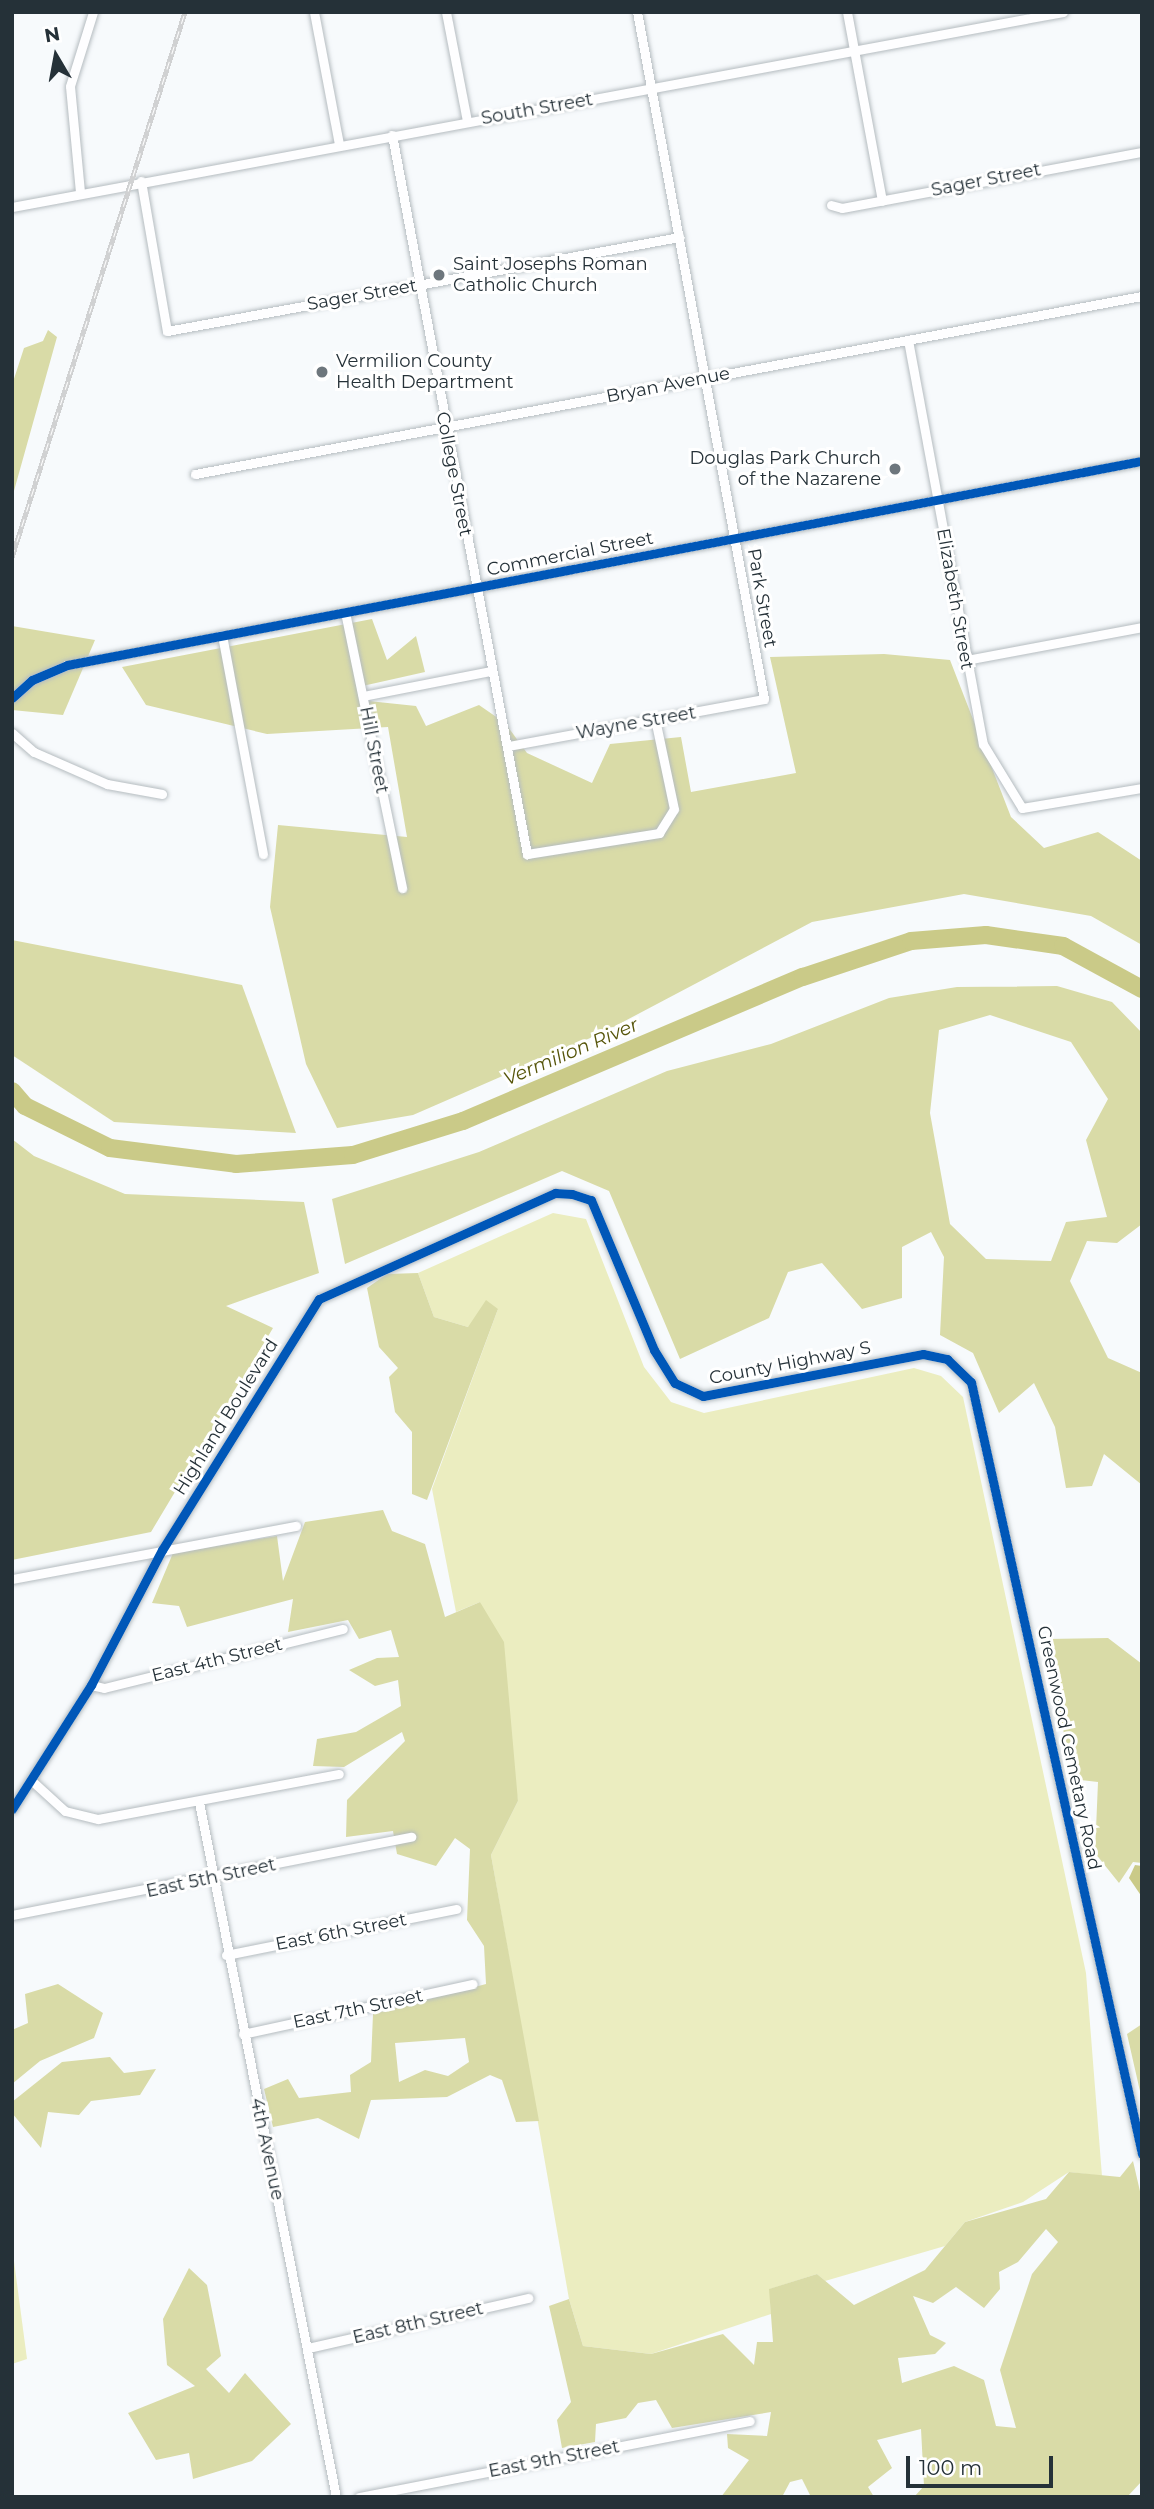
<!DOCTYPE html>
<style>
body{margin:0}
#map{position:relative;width:1154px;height:2509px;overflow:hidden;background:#f7fafc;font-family:Montserrat,sans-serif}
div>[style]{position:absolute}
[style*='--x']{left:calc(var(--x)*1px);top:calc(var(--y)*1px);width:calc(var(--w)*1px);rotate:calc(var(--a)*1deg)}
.green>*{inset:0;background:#ebedc0}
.forest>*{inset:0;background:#d9dba7}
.water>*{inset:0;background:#caca88}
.river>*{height:18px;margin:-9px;padding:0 9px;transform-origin:9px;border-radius:9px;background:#caca88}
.roads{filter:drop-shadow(0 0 2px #b5bcc0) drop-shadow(0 0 2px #b5bcc0)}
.minor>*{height:9px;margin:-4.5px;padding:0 4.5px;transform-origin:4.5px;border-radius:4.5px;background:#fefeff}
.rail>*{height:5px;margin-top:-2.5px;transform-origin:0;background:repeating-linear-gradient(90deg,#fff 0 8px,#d0d1d2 0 16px);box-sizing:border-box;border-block:2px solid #d0d1d2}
.cycleway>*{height:9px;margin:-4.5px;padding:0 4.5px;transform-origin:4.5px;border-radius:4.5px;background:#0057b8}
.dots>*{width:19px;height:19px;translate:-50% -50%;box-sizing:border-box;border:4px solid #fff;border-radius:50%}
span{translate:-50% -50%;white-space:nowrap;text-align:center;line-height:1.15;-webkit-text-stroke:6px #fff;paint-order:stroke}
.street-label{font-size:18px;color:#253138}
.poi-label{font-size:18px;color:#253138}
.left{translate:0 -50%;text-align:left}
.right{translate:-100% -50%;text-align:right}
.water-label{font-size:19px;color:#555409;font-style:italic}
.frame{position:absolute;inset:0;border:14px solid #253138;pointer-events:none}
.north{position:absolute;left:21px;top:21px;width:70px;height:70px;-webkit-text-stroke:5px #fff;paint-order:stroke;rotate:350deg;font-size:19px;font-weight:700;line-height:28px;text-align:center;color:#253138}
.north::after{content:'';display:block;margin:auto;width:24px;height:32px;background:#253138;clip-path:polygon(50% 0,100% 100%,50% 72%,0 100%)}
.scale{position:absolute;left:906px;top:2456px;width:147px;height:32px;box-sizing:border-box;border:4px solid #253138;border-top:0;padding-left:9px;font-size:21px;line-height:24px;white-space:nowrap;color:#253138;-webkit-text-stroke:5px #fff;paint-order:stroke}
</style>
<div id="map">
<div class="green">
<i style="clip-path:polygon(553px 1213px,586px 1219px,644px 1367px,671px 1402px,704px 1413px,914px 1368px,941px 1376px,963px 1397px,1086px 1973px,1102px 2176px,1069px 2172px,1023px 2202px,965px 2222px,945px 2246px,825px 2281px,817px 2274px,770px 2289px,771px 2314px,651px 2354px,583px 2346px,569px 2299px,491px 1855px,518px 1801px,480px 1602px,456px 1612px,432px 1489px,498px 1309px,468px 1327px,434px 1317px,418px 1273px)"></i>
<i style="clip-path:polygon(12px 2246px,27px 2359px,12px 2364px)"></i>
</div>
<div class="forest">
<i style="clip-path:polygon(48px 330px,57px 337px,12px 498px,12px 385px,24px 348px,43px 341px)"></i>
<i style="clip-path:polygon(372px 619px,387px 660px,416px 636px,425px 672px,358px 687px,359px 700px,416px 706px,426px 726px,479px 705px,505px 723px,527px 753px,592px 783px,610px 744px,681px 737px,691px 792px,796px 773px,770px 657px,884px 654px,950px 660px,1011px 817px,1044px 848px,1098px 832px,1142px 861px,1142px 945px,1091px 916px,964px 894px,812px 922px,604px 1032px,413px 1115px,337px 1128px,306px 1064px,270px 907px,278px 825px,407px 837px,388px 727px,267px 734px,146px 705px,122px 667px)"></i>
<i style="clip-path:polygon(12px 626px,95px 640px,63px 715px,12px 710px)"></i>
<i style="clip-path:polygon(12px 940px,242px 985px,296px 1133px,114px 1122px,12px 1055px)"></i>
<i style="clip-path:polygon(evenodd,1057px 986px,1112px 1002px,1142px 1033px,1142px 1224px,1117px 1243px,1087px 1241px,1070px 1281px,1108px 1358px,1142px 1373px,1142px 1485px,1104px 1454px,1092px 1486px,1066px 1488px,1055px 1427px,1034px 1383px,999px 1413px,973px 1353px,940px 1335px,944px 1257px,931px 1232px,902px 1247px,902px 1298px,862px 1309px,822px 1263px,788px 1272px,769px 1318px,680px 1359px,609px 1191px,562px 1171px,345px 1264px,332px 1199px,479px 1152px,667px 1071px,771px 1044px,889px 998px,957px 987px,1057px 986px,990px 1015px,1071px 1042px,1108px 1099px,1086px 1140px,1107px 1217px,1066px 1222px,1051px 1261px,986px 1259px,950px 1224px,930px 1113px,939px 1030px,990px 1015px)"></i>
<i style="clip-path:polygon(12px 1139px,34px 1156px,125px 1194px,304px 1202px,319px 1273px,226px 1306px,273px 1328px,151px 1532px,12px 1560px)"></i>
<i style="clip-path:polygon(418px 1273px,434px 1317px,468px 1327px,486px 1300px,498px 1309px,427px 1500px,412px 1494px,412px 1432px,395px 1412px,389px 1377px,398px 1368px,379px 1347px,367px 1288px,387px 1274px)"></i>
<i style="clip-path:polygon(evenodd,383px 1510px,392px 1531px,425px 1544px,445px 1617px,480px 1602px,504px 1642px,518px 1801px,491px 1855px,539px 2121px,516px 2122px,502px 2080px,490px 2075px,447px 2097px,371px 2100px,359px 2139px,318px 2118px,273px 2127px,264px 2089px,288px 2079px,299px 2098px,351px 2092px,350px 2075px,371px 2062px,373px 2014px,486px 1984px,484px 1946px,467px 1920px,470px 1849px,455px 1838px,436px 1866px,397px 1854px,393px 1831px,346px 1837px,347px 1800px,405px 1741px,402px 1732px,344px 1767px,313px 1766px,317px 1739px,356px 1732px,401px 1706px,398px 1680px,375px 1686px,349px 1670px,377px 1658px,399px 1657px,391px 1630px,359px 1639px,348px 1620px,288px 1632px,293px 1599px,187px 1627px,179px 1606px,152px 1603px,173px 1553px,277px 1536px,283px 1581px,305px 1522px,383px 1510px,465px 2038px,469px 2062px,448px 2076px,425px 2070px,399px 2082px,395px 2043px,465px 2038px)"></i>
<i style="clip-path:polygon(1108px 1638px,1142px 1664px,1142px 1863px,1133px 1862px,1119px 1883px,1095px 1853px,1098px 1782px,1072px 1779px,1047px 1639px)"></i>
<i style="clip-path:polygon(58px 1984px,103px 2013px,94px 2038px,40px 2061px,12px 2084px,12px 2030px,28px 2023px,25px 1994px)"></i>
<i style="clip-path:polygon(1142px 2024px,1142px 2100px,1127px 2034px)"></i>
<i style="clip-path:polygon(110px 2057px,124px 2073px,156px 2069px,140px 2095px,91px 2101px,79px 2115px,48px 2112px,41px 2148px,12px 2113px,12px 2102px,62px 2062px)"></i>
<i style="clip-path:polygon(evenodd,1133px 2161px,1142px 2200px,1142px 2481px,1127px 2497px,914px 2497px,924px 2486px,921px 2429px,877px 2440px,892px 2468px,868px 2487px,874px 2497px,811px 2497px,802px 2479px,790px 2482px,782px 2497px,721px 2497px,749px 2460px,728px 2448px,727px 2434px,767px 2436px,771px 2412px,672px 2428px,656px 2400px,638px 2403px,626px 2418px,596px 2424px,595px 2442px,562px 2448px,557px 2420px,571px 2402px,549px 2306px,569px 2299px,583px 2346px,651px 2354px,723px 2334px,754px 2365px,757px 2342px,773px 2342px,769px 2289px,817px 2274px,854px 2305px,925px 2270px,965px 2222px,1046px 2199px,1069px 2172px,1120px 2177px,1133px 2161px,1046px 2229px,1058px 2242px,1032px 2274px,1000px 2370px,1016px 2428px,996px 2426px,984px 2380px,954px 2366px,902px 2383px,898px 2358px,935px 2354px,946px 2343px,930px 2335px,913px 2296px,933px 2303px,956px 2287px,984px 2308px,1000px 2289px,999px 2272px,1018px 2262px,1046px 2229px)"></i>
<i style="clip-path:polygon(189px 2268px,207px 2285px,221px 2356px,206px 2369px,229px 2393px,245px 2373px,291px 2424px,252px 2461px,193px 2479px,189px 2453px,156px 2460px,128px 2413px,195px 2386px,167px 2365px,163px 2319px)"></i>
</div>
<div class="water">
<i style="clip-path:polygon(1135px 1865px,1142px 1866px,1142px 1897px,1129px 1878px)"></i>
</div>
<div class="river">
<i style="--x:12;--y:1091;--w:20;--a:49"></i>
<i style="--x:25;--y:1106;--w:95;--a:26.3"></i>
<i style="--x:110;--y:1148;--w:127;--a:7.2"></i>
<i style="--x:236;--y:1164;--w:117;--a:-4.4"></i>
<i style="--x:353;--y:1155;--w:115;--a:-17.2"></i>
<i style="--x:463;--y:1121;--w:369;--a:-23"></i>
<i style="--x:803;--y:977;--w:114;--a:-18.4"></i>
<i style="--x:911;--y:941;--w:75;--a:-4.6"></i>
<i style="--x:986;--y:935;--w:78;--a:8.1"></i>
<i style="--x:1063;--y:946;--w:90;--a:28.6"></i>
</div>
<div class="roads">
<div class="minor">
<i style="--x:314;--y:12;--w:134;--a:79.3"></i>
<i style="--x:446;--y:12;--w:111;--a:79.1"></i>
<i style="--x:847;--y:12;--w:192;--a:79.5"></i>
<i style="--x:392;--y:135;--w:732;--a:79.37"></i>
<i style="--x:527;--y:854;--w:134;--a:-9"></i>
<i style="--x:659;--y:833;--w:28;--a:-58"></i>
<i style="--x:674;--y:809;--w:92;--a:-101.9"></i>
<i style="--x:141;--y:181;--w:152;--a:80.2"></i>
<i style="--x:167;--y:331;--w:521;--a:-10.4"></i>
<i style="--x:80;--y:192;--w:106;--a:-95.4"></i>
<i style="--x:70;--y:86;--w:77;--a:-72.7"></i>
<i style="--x:831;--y:205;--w:11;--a:15"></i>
<i style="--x:842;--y:208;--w:305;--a:-10.6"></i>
<i style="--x:12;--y:207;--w:1069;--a:-10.51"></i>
<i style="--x:908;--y:340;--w:411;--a:79.5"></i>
<i style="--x:983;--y:744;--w:75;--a:58.6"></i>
<i style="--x:1022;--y:808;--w:122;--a:-9.5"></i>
<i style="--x:195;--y:474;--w:964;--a:-10.65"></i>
<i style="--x:345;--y:612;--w:282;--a:78.3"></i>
<i style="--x:222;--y:635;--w:223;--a:79.4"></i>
<i style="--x:966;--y:660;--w:179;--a:-10.6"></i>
<i style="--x:363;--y:696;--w:130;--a:-11.1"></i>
<i style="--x:12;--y:698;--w:27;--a:-42"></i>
<i style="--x:32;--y:680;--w:38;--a:-23"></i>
<i style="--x:67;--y:665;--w:1094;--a:-10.75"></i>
<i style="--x:12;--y:733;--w:29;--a:41"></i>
<i style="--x:34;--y:752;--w:80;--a:23.7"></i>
<i style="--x:107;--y:784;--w:56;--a:10.3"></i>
<i style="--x:508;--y:746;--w:260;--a:-10.4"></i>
<i style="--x:764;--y:699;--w:699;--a:-100.47"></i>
<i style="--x:12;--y:1579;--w:289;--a:-10.6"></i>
<i style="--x:91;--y:1685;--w:13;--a:13"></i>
<i style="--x:104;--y:1688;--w:246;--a:-13.9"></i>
<i style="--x:31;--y:1780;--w:46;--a:42.4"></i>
<i style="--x:65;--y:1811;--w:34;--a:14"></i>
<i style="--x:98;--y:1819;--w:245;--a:-10.6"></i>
<i style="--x:199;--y:1802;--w:708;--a:78.85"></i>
<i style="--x:12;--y:1809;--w:147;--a:-57.5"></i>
<i style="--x:91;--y:1685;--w:153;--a:-62.3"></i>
<i style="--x:162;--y:1550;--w:296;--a:-58"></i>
<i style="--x:319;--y:1299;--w:259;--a:-24.2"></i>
<i style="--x:555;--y:1193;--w:17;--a:3"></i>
<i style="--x:572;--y:1194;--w:20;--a:18"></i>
<i style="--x:591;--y:1200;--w:163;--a:67.2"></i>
<i style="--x:654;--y:1350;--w:39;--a:58"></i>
<i style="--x:675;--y:1383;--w:31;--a:25"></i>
<i style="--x:703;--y:1396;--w:224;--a:-10.8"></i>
<i style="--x:923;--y:1354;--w:25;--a:12"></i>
<i style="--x:947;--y:1359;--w:33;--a:44"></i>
<i style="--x:971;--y:1382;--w:791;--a:77.51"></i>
<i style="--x:12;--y:1915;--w:407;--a:-11.1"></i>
<i style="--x:226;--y:1955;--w:235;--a:-11.3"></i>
<i style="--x:243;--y:2034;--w:235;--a:-12.3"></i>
<i style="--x:308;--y:2348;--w:226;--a:-12.8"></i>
<i style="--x:359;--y:2497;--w:398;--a:-11"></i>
</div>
</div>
<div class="rail">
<i style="--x:12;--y:557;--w:572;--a:-72.39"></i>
</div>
<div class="cycleway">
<i style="--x:12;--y:698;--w:27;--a:-42"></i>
<i style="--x:32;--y:680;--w:38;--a:-23"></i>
<i style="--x:67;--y:665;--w:1094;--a:-10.75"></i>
<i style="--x:12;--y:1809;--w:147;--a:-57.5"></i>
<i style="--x:91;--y:1685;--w:153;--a:-62.3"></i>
<i style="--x:162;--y:1550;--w:296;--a:-58"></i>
<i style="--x:319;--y:1299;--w:259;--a:-24.2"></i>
<i style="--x:555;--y:1193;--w:17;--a:3"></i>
<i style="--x:572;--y:1194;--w:20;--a:18"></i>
<i style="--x:591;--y:1200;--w:163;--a:67.2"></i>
<i style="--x:654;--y:1350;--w:39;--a:58"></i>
<i style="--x:675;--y:1383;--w:31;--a:25"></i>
<i style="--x:703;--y:1396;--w:224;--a:-10.8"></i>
<i style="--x:923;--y:1354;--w:25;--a:12"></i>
<i style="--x:947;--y:1359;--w:33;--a:44"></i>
<i style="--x:971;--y:1382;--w:791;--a:77.51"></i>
</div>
<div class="dots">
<i style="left:439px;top:275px;background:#6e777d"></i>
<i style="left:322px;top:372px;background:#6e777d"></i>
<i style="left:895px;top:469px;background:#6e777d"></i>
</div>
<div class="street-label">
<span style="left:537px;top:109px;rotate:-10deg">South Street</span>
<span style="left:986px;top:180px;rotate:-11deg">Sager Street</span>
<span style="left:362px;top:295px;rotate:-10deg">Sager Street</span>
<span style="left:668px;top:385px;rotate:-11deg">Bryan Avenue</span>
<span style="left:454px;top:474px;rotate:79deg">College Street</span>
<span style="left:570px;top:554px;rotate:-11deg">Commercial Street</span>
<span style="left:762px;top:598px;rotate:80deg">Park Street</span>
<span style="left:955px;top:599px;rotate:80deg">Elizabeth Street</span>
<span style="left:636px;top:723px;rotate:-10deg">Wayne Street</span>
<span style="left:374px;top:750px;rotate:79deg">Hill Street</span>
<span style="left:790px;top:1363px;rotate:-11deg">County Highway S</span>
<span style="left:226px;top:1417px;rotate:-58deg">Highland Boulevard</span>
<span style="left:217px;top:1660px;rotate:-14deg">East 4th Street</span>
<span style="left:1069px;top:1748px;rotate:78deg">Greenwood Cemetary Road</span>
<span style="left:211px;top:1878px;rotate:-12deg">East 5th Street</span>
<span style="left:341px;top:1932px;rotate:-11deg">East 6th Street</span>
<span style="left:358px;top:2009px;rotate:-12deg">East 7th Street</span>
<span style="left:267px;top:2149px;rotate:78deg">4th Avenue</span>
<span style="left:418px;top:2323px;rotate:-13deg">East 8th Street</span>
<span style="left:554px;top:2459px;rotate:-11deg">East 9th Street</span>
</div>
<div class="poi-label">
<span class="left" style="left:453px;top:275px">Saint Josephs Roman<br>Catholic Church</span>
<span class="left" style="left:336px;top:372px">Vermilion County<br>Health Department</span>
<span class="right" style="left:881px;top:469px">Douglas Park Church<br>of the Nazarene</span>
</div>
<div class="water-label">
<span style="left:571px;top:1052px;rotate:-23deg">Vermilion River</span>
</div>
<div class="frame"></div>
<div class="north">N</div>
<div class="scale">100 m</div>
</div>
